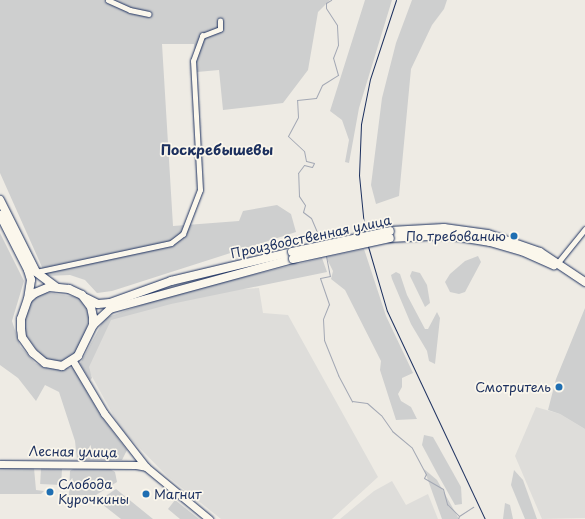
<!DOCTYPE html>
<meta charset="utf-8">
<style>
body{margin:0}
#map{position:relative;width:585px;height:519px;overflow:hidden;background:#eeebe4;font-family:"Playpen Sans",sans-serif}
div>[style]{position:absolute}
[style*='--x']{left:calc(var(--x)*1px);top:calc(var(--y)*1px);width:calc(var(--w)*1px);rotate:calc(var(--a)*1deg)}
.built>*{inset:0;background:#deddda}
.green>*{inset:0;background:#cecfcf;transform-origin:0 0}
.stream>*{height:1px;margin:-0.5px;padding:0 0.5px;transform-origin:0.5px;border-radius:0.5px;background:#a3a8b4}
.roads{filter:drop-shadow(0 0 1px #1b2f5e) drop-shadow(0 0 1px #1b2f5e)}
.minor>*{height:4.5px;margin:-2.25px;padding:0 2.25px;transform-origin:2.25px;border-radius:2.25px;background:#fbf7ec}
.secondary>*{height:7px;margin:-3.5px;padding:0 3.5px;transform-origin:3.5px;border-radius:3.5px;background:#fbf7ec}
.trunk>*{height:8px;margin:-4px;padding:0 4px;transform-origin:4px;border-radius:4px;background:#fbf7ec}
.rail>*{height:1px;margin:-0.5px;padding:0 0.5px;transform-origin:0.5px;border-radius:0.5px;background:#1b2f5e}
.bridges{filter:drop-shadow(0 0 1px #1b2f5e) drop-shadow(0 0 1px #1b2f5e)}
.trunk-bridge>*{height:8px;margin:-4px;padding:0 4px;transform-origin:4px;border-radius:4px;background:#fbf7ec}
.dots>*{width:11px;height:11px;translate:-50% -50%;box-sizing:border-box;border:2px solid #fbf7ec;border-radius:50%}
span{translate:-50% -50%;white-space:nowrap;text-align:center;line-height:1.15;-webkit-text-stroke:3.5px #fbf7ec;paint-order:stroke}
.poi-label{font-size:13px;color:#1b2f5e}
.right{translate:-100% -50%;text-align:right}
.left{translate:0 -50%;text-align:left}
.street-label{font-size:13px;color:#1b2f5e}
.neighbourhood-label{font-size:14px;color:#1b2f5e;font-weight:700}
</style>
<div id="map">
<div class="built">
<i style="clip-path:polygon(259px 288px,263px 313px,288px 315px,378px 477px,332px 519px,221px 519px,167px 476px,121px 429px,85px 364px,109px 319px,207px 291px)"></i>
<i style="clip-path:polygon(536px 407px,560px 414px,585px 429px,585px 518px,542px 519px,515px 456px)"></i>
<i style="clip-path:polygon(392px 481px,406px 505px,428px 494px,438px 519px,340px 519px,374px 491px)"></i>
</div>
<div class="green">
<i style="clip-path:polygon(0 0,330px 0,318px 12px,308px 70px,283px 103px,223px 110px,219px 70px,197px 72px,194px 44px,162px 44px,173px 226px,239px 221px,243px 211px,277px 205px,291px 214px,296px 232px,112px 291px,97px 293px,85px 280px,70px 275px,46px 276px,0 173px)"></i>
<i style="clip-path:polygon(365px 0,392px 0,359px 108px,349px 163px,345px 162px,349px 140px,342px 120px,330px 111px)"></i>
<i style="clip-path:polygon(412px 0,447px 0,444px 9px,432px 25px,411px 69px,399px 196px,376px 204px,371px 185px,382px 98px,396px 43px)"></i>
<i style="clip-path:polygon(0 233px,24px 281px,12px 321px,20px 346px,35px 363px,44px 367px,73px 368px,101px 416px,127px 450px,122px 460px,77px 460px,75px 441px,59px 392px,45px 385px,36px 401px,18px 378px,0 365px)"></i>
<i style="clip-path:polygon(364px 249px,386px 316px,413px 373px,402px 378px,402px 387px,398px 394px,401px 401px,411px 407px,417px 419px,396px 420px,380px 370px,381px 361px,345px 290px,331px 279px,333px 271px,326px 257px)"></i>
<i style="clip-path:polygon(478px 256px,481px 262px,465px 292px,459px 294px,450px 292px,445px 282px,450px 274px,465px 261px)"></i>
<i style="clip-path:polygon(322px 258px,327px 272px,171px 304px,111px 320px,89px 367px,92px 378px,90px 380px,80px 364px,102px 323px,108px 317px,173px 294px)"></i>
<i style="clip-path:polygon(412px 271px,420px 273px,427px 285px,430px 303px,425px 307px,410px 276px)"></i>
<i style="clip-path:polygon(396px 272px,400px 274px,407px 295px,425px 329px,428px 329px,437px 312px,440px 318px,435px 364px,429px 361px,427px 351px,411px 324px,392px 279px,391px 275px)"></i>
<i style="clip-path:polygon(43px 292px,78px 297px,86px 308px,89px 317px,84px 340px,72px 358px,62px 363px,42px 357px,25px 334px,25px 317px,31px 301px)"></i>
<i style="clip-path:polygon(585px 308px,585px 429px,560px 414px,548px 410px,556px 379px)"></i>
<i style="clip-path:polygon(424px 435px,433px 437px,461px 487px,462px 504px,455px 505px,437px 473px,422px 445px)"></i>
<i style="clip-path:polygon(0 467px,34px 468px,36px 490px,44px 491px,41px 494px,0 494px)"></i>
<i style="left:41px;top:468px;width:21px;height:16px;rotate:3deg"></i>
<i style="clip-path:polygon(73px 469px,110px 469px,115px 472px,117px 482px,96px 495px,69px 495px,70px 471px)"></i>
<i style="clip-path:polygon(424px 469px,437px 480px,459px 519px,442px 519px)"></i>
<i style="clip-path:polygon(514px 470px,523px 480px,537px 519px,525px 519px,511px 485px)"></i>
<i style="clip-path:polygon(116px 489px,153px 519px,121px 519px,98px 501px)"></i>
<i style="clip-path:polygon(175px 500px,199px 519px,180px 519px,168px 509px)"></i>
<i style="clip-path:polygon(505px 503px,510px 505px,513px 519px,503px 519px)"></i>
</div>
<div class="stream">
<i style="--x:324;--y:241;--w:6;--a:-108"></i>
<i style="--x:322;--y:235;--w:6;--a:162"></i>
<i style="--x:316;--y:237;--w:2;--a:-117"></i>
<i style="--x:315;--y:235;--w:4;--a:-56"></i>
<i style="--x:317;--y:232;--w:15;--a:-113"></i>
<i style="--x:311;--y:218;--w:10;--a:-143"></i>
<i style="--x:303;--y:212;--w:7;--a:-74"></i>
<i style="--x:305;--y:205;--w:11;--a:-124"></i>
<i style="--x:299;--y:196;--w:23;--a:-92"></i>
<i style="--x:298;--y:173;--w:10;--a:-53"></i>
<i style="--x:304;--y:165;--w:8;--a:14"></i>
<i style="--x:312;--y:167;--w:4;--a:-63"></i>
<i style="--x:314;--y:163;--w:8;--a:-166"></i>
<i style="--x:306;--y:161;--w:10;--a:-101"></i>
<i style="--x:304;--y:151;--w:22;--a:-137"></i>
<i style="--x:288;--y:136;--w:21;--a:-62"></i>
<i style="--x:298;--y:117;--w:17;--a:-93"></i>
<i style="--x:297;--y:100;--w:19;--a:-6"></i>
<i style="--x:316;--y:98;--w:14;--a:-65"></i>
<i style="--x:322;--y:85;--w:19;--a:-32"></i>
<i style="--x:338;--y:75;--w:18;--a:-106"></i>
<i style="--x:333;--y:58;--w:14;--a:-69"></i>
<i style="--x:338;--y:45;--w:20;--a:-93"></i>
<i style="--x:337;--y:25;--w:20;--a:-123"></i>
<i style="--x:326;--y:8;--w:5;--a:-90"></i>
<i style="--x:326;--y:3;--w:6;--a:-31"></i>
<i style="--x:326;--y:256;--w:20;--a:79"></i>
<i style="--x:330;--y:276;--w:10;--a:169"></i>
<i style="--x:320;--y:278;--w:28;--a:71"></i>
<i style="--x:329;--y:304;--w:16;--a:112"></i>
<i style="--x:323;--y:319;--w:21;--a:87"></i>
<i style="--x:324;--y:340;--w:38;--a:68"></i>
<i style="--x:338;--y:375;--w:30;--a:62"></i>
<i style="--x:352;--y:401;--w:15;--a:8"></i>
<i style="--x:367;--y:403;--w:18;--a:41"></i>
<i style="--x:381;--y:415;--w:19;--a:55"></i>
<i style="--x:392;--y:431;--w:26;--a:40"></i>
<i style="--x:412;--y:448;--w:30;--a:62"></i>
<i style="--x:426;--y:474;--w:4;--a:117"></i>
<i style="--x:424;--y:478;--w:22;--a:30"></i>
<i style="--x:443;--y:489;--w:16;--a:75"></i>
<i style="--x:447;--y:504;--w:17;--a:45"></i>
<i style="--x:459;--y:516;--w:3;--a:108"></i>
<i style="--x:459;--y:516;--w:17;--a:-33"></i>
</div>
<div class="roads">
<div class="minor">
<i style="--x:108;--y:0;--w:24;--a:24"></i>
<i style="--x:130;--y:10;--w:19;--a:12"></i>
<i style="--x:556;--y:265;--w:46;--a:-51.1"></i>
<i style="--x:36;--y:272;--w:138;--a:-12.1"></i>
<i style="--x:171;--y:243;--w:15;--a:-37"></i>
<i style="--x:183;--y:234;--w:47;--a:-68.9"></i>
<i style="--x:200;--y:190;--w:129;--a:-93.1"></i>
<i style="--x:193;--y:61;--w:27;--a:-70"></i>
<i style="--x:202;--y:36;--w:19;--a:-21"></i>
<i style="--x:220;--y:29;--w:8;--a:-90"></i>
</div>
<div class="secondary">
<i style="--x:73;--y:361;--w:61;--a:59.2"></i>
<i style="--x:104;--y:413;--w:68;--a:52.1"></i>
<i style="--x:146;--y:467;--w:82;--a:39.5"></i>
<i style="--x:0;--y:464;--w:136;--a:0.4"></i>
<i style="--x:136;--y:465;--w:10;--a:11"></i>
</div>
<div class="trunk">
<i style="--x:0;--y:200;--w:80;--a:63.4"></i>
<i style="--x:36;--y:272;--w:25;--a:37"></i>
<i style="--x:0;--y:215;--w:62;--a:63"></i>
<i style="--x:28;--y:270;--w:10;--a:73"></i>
<i style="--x:31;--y:280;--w:19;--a:99"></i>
<i style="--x:390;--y:231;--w:54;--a:-3.2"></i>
<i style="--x:444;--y:228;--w:44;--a:7.8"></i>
<i style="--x:488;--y:234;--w:55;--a:19.1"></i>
<i style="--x:540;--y:252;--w:54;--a:33.7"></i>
<i style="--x:390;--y:238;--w:57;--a:-3"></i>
<i style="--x:447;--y:235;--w:44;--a:9.2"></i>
<i style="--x:490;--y:242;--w:33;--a:16"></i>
<i style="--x:522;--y:251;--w:35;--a:24"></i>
<i style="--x:49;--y:287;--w:20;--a:6"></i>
<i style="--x:69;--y:289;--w:14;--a:25"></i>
<i style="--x:82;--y:295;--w:15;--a:53"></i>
<i style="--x:91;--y:307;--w:10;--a:79"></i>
<i style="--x:93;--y:317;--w:8;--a:90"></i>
<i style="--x:93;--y:325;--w:34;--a:116"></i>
<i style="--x:78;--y:356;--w:19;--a:148"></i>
<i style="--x:62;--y:366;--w:17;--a:-170"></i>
<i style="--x:45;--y:363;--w:16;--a:-140"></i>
<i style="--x:33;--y:353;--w:19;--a:-125"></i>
<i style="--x:22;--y:337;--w:8;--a:-97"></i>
<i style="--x:21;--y:329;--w:10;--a:-90"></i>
<i style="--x:21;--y:319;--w:21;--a:-71"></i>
<i style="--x:28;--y:299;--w:9;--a:-41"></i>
<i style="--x:35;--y:293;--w:15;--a:-23"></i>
<i style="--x:86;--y:298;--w:13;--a:27"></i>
<i style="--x:98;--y:304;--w:12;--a:-5"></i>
<i style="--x:110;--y:303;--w:65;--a:-19.8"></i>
<i style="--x:171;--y:281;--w:124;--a:-13.5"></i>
<i style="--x:93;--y:325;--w:23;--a:-43"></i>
<i style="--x:110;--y:309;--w:190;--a:-15.3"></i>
</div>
</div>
<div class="rail">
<i style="--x:396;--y:0;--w:83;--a:108.2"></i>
<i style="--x:370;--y:79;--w:46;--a:101.3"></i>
<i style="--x:361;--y:124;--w:51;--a:92.2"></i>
<i style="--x:359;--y:175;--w:61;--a:84.4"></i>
<i style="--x:365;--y:236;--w:78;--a:73.7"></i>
<i style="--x:387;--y:311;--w:230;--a:64.8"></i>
</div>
<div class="bridges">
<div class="trunk-bridge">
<i style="--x:292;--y:252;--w:100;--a:-12.1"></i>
<i style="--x:293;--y:259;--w:99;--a:-12.2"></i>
</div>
</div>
<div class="dots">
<i style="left:514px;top:236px;background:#1f6fb2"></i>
<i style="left:559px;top:387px;background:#1f6fb2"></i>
<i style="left:50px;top:492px;background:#1f6fb2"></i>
<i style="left:146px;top:494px;background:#1f6fb2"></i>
</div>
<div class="poi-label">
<span class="right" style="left:506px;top:236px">По требованию</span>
<span class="right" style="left:551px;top:387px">Смотритель</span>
<span class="left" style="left:58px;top:492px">Слобода<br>Курочкины</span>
<span class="left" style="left:154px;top:494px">Магнит</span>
</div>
<div class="street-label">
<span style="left:311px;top:237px;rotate:-12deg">Производственная улица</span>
<span style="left:73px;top:452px;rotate:1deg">Лесная улица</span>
</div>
<div class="neighbourhood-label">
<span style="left:217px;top:150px">Поскребышевы</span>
</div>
</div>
